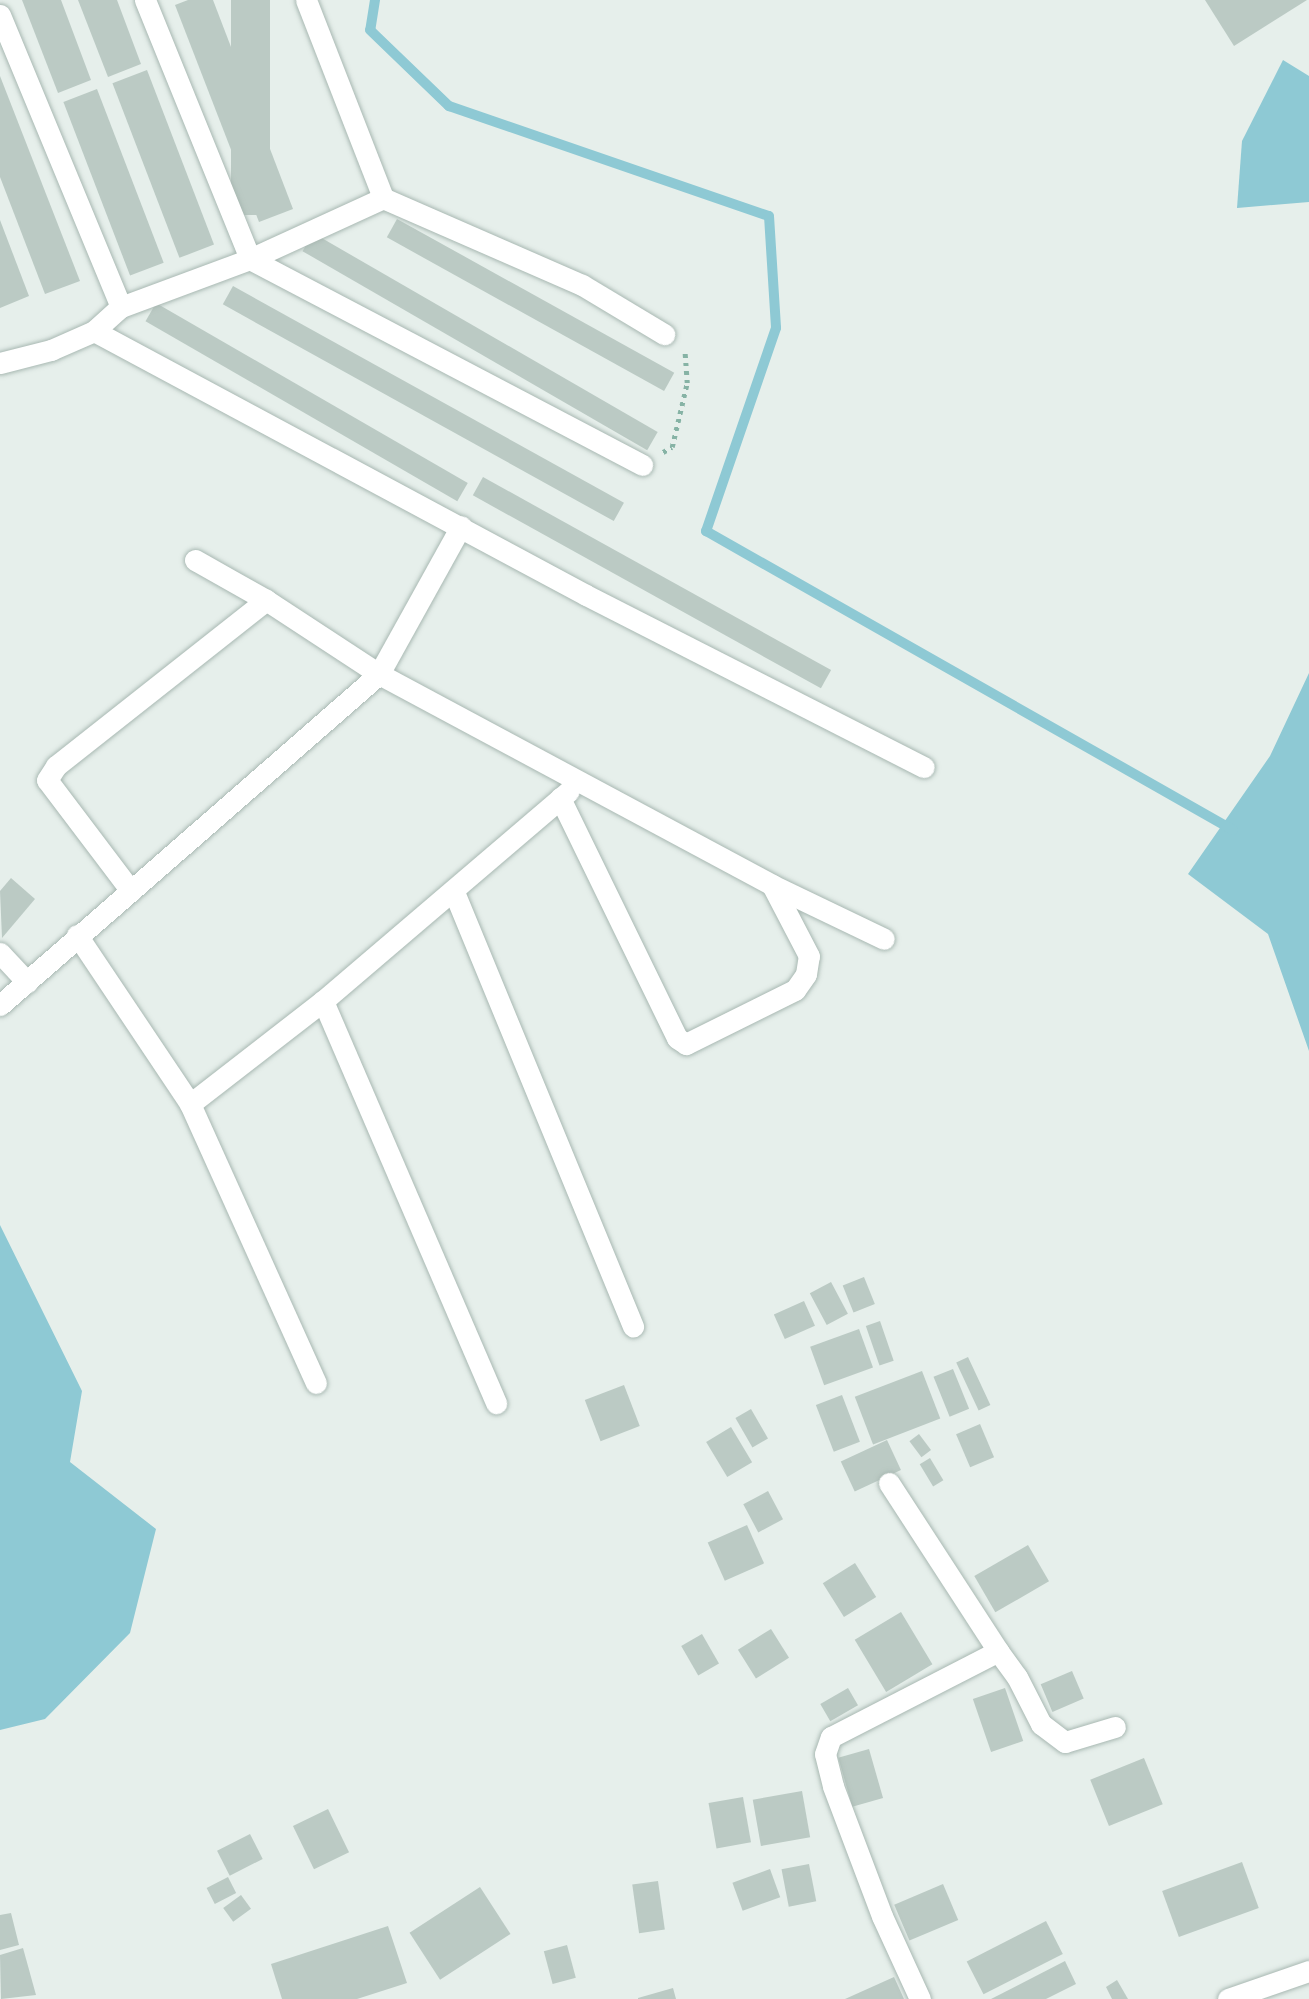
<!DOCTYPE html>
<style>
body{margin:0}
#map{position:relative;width:1309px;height:1999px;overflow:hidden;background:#e6efeb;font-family:Overpass,sans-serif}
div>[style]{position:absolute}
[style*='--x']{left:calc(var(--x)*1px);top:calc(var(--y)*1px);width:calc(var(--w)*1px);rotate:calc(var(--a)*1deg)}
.water>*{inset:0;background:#8ec9d4}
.stream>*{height:10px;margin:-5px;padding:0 5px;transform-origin:5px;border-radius:5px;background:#8ec9d4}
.building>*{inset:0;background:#bbcac4;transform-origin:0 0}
.path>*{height:4.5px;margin-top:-2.25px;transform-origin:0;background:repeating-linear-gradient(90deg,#86b3a5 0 3.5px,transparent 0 8.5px)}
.roads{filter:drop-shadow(0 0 2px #a8b8b2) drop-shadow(0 0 2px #a8b8b2)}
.street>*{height:21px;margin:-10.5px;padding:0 10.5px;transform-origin:10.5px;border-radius:10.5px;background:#fff}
span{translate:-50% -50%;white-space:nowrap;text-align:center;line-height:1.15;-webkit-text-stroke:5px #f7fbf9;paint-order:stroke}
</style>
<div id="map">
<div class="water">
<i style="clip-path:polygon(1283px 60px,1309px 76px,1309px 202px,1237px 208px,1242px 141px)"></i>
<i style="clip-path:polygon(1309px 673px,1309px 1051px,1268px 934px,1188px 874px,1270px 756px)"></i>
<i style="clip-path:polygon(0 1225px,82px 1391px,70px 1462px,156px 1529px,130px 1633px,45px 1719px,0 1730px)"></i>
</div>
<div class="stream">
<i style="--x:375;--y:0;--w:30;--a:99"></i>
<i style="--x:370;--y:30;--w:110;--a:43.9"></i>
<i style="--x:449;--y:106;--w:338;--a:19"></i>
<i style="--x:769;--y:216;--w:112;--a:86.4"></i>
<i style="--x:776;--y:328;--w:215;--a:109"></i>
<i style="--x:706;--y:531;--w:606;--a:29.57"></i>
</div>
<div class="building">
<i style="clip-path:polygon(22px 0,61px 0,91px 80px,58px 93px)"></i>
<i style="clip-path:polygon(78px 0,117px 0,141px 64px,108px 77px)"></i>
<i style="clip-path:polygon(188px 0,213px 0,293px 209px,259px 222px,175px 5px)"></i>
<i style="left:231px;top:0;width:39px;height:215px"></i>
<i style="clip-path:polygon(1205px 0,1307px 0,1234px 46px)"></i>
<i style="left:147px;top:70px;width:187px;height:37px;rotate:69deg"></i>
<i style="clip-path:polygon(0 76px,80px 281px,45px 294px,0 177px)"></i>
<i style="left:97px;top:89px;width:186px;height:36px;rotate:69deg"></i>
<i style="left:397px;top:219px;width:317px;height:21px;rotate:29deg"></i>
<i style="clip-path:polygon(0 220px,29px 296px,0 308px)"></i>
<i style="left:313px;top:233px;width:398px;height:21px;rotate:30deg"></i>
<i style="left:233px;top:286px;width:447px;height:21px;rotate:29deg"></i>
<i style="left:156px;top:303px;width:360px;height:21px;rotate:30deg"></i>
<i style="left:483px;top:477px;width:398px;height:21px;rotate:29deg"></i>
<i style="clip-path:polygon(11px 878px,35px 899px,2px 938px,0 891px)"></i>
<i style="left:864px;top:1277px;width:29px;height:23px;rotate:68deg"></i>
<i style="left:831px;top:1282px;width:36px;height:24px;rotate:62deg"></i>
<i style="left:804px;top:1301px;width:27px;height:33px;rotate:66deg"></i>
<i style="left:880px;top:1321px;width:42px;height:15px;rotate:71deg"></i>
<i style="left:859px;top:1329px;width:41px;height:52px;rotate:70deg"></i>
<i style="left:968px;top:1357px;width:53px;height:13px;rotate:65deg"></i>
<i style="left:953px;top:1369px;width:43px;height:21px;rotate:68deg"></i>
<i style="left:922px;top:1371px;width:51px;height:72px;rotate:69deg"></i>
<i style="left:624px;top:1385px;width:44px;height:42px;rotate:69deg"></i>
<i style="left:842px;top:1395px;width:50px;height:28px;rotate:69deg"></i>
<i style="left:751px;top:1409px;width:34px;height:18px;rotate:60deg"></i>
<i style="left:980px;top:1424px;width:36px;height:26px;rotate:67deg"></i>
<i style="left:731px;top:1427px;width:41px;height:29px;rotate:59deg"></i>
<i style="left:919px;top:1434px;width:20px;height:12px;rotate:53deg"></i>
<i style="left:887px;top:1440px;width:33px;height:51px;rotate:65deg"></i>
<i style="left:930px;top:1458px;width:26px;height:12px;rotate:59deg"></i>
<i style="left:768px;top:1491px;width:32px;height:28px;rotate:62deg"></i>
<i style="left:747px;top:1525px;width:42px;height:43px;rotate:66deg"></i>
<i style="left:1028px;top:1545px;width:42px;height:62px;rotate:60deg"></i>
<i style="left:855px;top:1563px;width:40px;height:38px;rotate:58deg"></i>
<i style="left:901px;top:1612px;width:61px;height:54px;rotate:59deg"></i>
<i style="left:771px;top:1629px;width:34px;height:39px;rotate:58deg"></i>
<i style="left:702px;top:1634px;width:34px;height:24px;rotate:60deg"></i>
<i style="left:1072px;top:1671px;width:30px;height:34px;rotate:67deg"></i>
<i style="left:848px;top:1688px;width:20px;height:32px;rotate:60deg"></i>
<i style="left:1005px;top:1688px;width:56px;height:34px;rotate:71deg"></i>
<i style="left:869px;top:1749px;width:51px;height:32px;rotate:74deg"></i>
<i style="left:1144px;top:1758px;width:50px;height:58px;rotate:68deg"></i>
<i style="left:802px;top:1791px;width:47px;height:50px;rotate:80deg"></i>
<i style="left:743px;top:1797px;width:46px;height:35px;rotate:80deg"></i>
<i style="left:328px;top:1809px;width:48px;height:39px;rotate:64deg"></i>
<i style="left:250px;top:1834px;width:28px;height:37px;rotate:63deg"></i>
<i style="left:1242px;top:1862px;width:49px;height:85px;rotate:70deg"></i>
<i style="left:809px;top:1864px;width:38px;height:28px;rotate:79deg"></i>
<i style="left:770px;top:1869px;width:30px;height:40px;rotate:70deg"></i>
<i style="left:228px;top:1877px;width:18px;height:24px;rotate:63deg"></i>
<i style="left:658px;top:1881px;width:49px;height:26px;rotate:82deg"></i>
<i style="left:943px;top:1884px;width:39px;height:53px;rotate:67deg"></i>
<i style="left:480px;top:1887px;width:56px;height:84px;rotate:57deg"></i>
<i style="left:241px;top:1895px;width:17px;height:22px;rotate:54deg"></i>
<i style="clip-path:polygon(11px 1913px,19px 1945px,0 1950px,0 1915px)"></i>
<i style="left:1046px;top:1921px;width:37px;height:89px;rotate:63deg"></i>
<i style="clip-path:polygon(388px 1926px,407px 1983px,357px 1999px,282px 1999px,271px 1964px)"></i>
<i style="left:567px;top:1945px;width:34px;height:24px;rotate:75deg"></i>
<i style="clip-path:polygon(23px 1948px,36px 1995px,1px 1999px,0 1955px)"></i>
<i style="clip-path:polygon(1065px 1961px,1076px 1984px,1046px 1999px,991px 1999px)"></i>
<i style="clip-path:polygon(894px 1977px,904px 1999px,845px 1999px)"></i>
<i style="clip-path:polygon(1117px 1980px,1128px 1999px,1112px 1999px,1106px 1987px)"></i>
<i style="clip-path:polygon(673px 1988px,676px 1999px,638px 1999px,638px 1998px)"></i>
</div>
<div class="path">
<i style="--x:663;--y:452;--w:10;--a:-29"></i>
<i style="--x:672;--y:447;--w:66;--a:-76.8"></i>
<i style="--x:687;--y:383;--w:30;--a:-94"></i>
</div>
<div class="roads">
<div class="street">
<i style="--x:145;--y:0;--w:279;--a:67.9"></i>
<i style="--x:250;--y:259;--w:443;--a:27.7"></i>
<i style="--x:306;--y:0;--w:212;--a:68.7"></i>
<i style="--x:383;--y:198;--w:217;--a:23.6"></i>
<i style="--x:582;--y:285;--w:96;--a:30.9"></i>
<i style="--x:0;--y:15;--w:316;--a:67.5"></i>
<i style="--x:94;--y:331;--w:558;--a:28.22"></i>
<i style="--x:586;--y:595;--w:379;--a:27"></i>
<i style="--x:0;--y:363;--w:53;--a:-14.3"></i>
<i style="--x:51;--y:350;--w:47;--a:-23.8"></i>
<i style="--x:94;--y:331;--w:36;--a:-42"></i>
<i style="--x:121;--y:307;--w:138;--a:-20.4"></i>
<i style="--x:250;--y:259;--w:146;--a:-24.6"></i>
<i style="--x:195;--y:560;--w:81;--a:29.4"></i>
<i style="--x:266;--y:600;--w:135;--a:33.2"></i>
<i style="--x:379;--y:674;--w:446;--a:28.2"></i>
<i style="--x:772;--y:885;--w:124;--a:25.7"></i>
<i style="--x:560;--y:798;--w:267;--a:64"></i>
<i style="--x:677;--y:1038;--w:11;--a:34"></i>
<i style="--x:686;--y:1044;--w:122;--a:-26.4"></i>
<i style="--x:795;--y:990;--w:19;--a:-55"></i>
<i style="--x:806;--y:974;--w:18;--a:-81"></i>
<i style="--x:809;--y:956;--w:80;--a:-117.5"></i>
<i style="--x:131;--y:891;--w:139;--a:-127.1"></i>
<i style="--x:47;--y:780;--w:17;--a:-57"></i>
<i style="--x:56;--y:766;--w:268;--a:-38.3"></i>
<i style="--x:454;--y:892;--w:470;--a:67.6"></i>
<i style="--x:77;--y:935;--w:203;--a:56.2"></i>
<i style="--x:190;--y:1104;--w:306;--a:65.7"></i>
<i style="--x:0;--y:953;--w:40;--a:47"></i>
<i style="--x:323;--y:1001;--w:438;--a:66.7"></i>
<i style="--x:0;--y:1005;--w:503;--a:-41.13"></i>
<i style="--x:379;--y:674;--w:169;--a:-61"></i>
<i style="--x:190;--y:1104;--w:168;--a:-37.8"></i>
<i style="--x:323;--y:1001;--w:323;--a:-40.5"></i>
<i style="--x:889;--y:1483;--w:200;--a:57"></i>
<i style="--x:920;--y:1999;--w:91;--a:-114.6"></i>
<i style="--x:882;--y:1916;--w:139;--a:-110.7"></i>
<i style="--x:833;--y:1786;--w:33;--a:-104"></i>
<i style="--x:825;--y:1754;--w:18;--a:-71"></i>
<i style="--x:831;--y:1737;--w:188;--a:-27.2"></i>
<i style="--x:998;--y:1651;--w:32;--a:54"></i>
<i style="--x:1017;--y:1677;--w:53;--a:62.9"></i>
<i style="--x:1041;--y:1724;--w:30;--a:37"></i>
<i style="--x:1065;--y:1742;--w:52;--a:-16.7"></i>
<i style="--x:1228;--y:1999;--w:86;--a:-19.1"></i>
</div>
</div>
</div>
